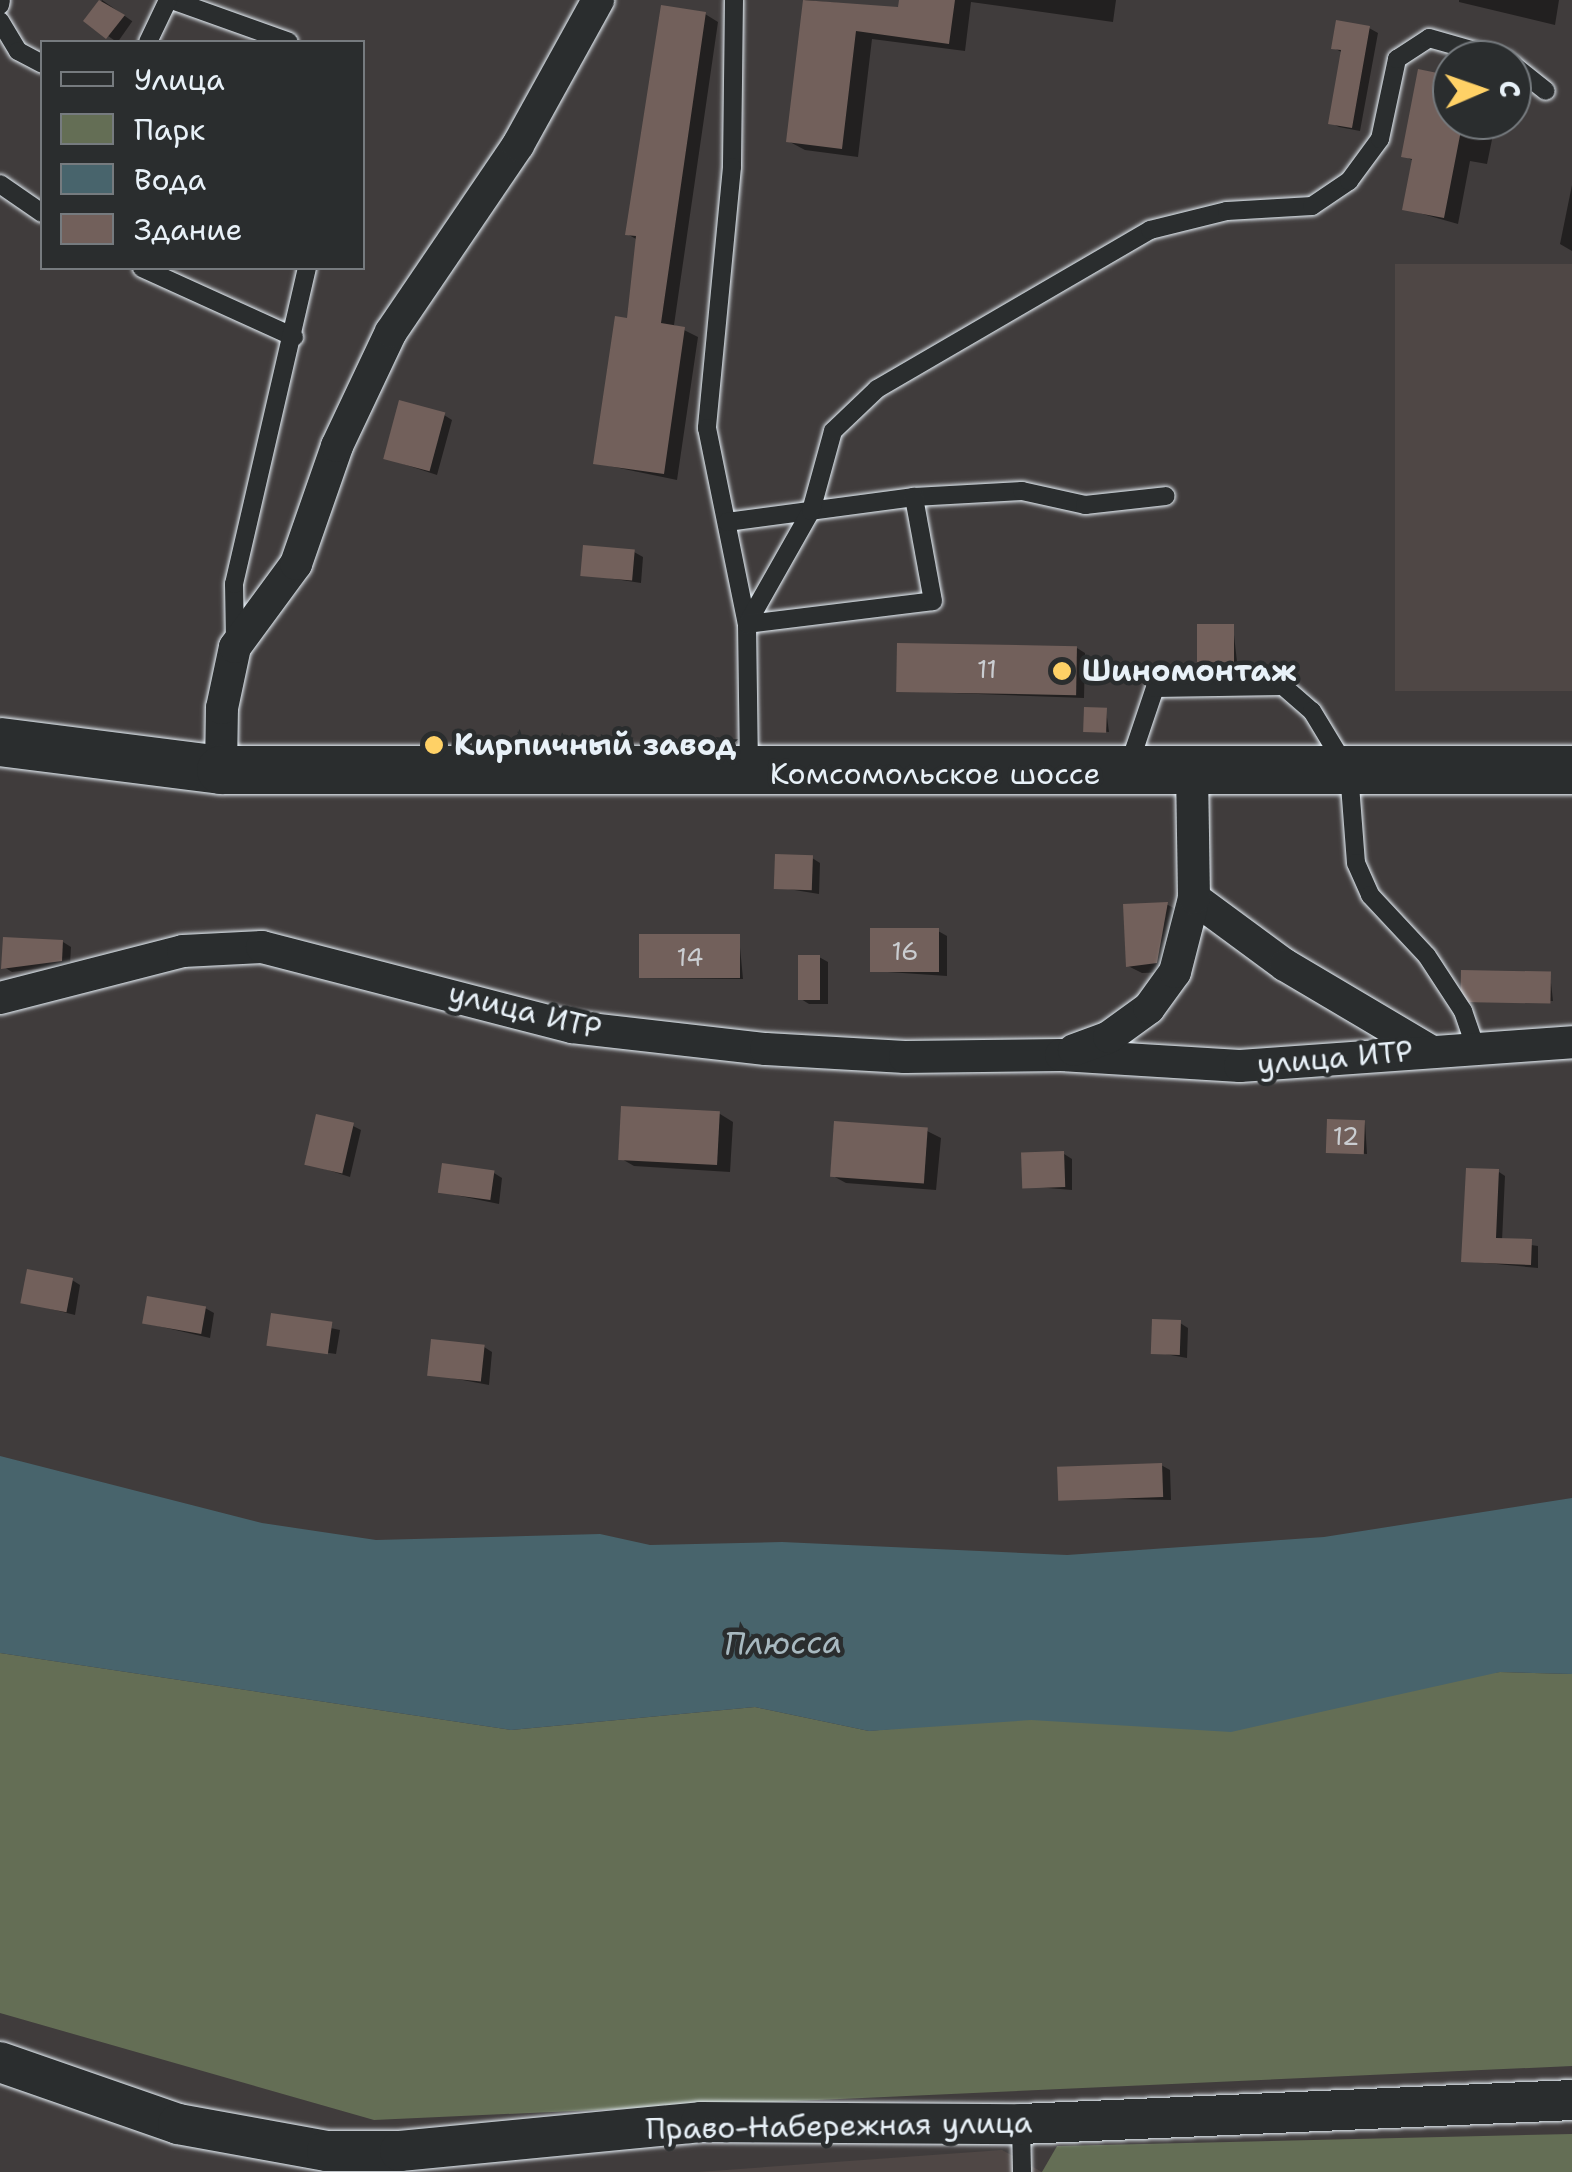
<!DOCTYPE html>
<meta charset="utf-8">
<style>
body{margin:0}
#map{position:relative;width:1572px;height:2172px;overflow:hidden;background:#403c3c;font-family:"Shantell Sans",sans-serif}
div>[style]{position:absolute}
[style*='--x']{left:calc(var(--x)*1px);top:calc(var(--y)*1px);width:calc(var(--w)*1px);rotate:calc(var(--a)*1deg)}
.built>*{inset:0;background:#4f4745;transform-origin:0 0}
.green>*{inset:0;background:#646e55}
.water>*{inset:0;background:#48646c}
.shadow>*{inset:0;background:#0007;transform-origin:0 0}
.building>*{inset:0;background:#72605b;transform-origin:0 0}
.roads{filter:drop-shadow(0 0 2px #e8f1f8) drop-shadow(0 0 2px #e8f1f8)}
.service>*{height:18px;margin:-9px;padding:0 9px;transform-origin:9px;border-radius:9px;background:#2a2d2e}
.minor>*{height:32px;margin:-16px;padding:0 16px;transform-origin:16px;border-radius:16px;background:#2a2d2e}
.tertiary>*{height:40px;margin:-20px;padding:0 20px;transform-origin:20px;border-radius:20px;background:#2a2d2e}
.secondary>*{height:48px;margin:-24px;padding:0 24px;transform-origin:24px;border-radius:24px;background:#2a2d2e}
.dots>*{width:28px;height:28px;translate:-50% -50%;box-sizing:border-box;border:5px solid #2a2d2e;border-radius:50%}
span{translate:-50% -50%;white-space:nowrap;text-align:center;line-height:1.15;-webkit-text-stroke:9px #2a2d2e;paint-order:stroke}
.number-label{font-size:25px;color:#cacdd1}
.number-label span{-webkit-text-stroke-width:0}
.poi-label{font-size:30px;color:#e8f1f8;font-weight:700}
.left{translate:0 -50%;text-align:left}
.street-label{font-size:30px;color:#e8f1f8}
.water-label{font-size:32px;color:#a8b9c0;font-style:italic}
.legend{position:absolute;left:40px;top:40px;width:325px;height:230px;box-sizing:border-box;background:#2a2d2e;border:2px solid #767b7f;margin:0;padding:12px 18px;list-style:none;font-size:30px;color:#e8f1f8}
.legend li{display:flex;align-items:center;gap:20px;height:50px}
.legend b{width:50px;border:2px solid #767b7f}
.north{position:absolute;left:1432px;top:40px;width:100px;height:100px;box-sizing:border-box;background:#2a2d2e;border:2px solid #767b7f;border-radius:50%;rotate:88deg;font-size:28px;font-weight:700;line-height:40px;text-align:center;color:#e8f1f8}
.north::after{content:'';display:block;margin:auto;width:35px;height:45px;background:#ffd166;clip-path:polygon(50% 0,100% 100%,50% 72%,0 100%)}
</style>
<div id="map">
<div class="built">
<i style="left:1572px;top:264px;width:427px;height:177px;rotate:90deg"></i>
<i style="clip-path:polygon(1002px 2150px,1042px 2172px,698px 2172px)"></i>
</div>
<div class="green">
<i style="clip-path:polygon(0 1653px,511px 1730px,755px 1707px,869px 1731px,1500px 1672px,1572px 1674px,1572px 2066px,374px 2120px,0 2013px)"></i>
<i style="clip-path:polygon(1572px 2134px,1572px 2172px,1042px 2172px,1057px 2146px)"></i>
</div>
<div class="water">
<i style="clip-path:polygon(0 1456px,262px 1523px,376px 1540px,600px 1534px,650px 1545px,782px 1542px,1067px 1555px,1324px 1537px,1572px 1498px,1572px 1674px,1500px 1672px,1231px 1732px,1031px 1720px,869px 1731px,755px 1707px,511px 1730px,0 1653px)"></i>
</div>
<div class="shadow">
<i style="left:102px;top:0;width:37px;height:26px;rotate:35deg"></i>
<i style="clip-path:polygon(805px 0,900px 9px,901px 0,1116px 0,1113px 22px,971px 2px,965px 51px,872px 39px,858px 157px,805px 150px,788px 141px)"></i>
<i style="clip-path:polygon(1559px 0,1555px 25px,1459px 2px,1459px 0)"></i>
<i style="clip-path:polygon(705px 14px,718px 22px,674px 325px,698px 337px,677px 480px,595px 463px,630px 321px,638px 240px,627px 234px)"></i>
<i style="clip-path:polygon(1369px 28px,1378px 33px,1360px 131px,1339px 127px,1331px 123px,1343px 53px,1334px 48px)"></i>
<i style="clip-path:polygon(1452px 78px,1452px 120px,1496px 120px,1487px 164px,1470px 161px,1458px 224px,1405px 209px,1414px 161px,1404px 156px)"></i>
<i style="clip-path:polygon(1572px 185px,1572px 251px,1560px 244px)"></i>
<i style="clip-path:polygon(444px 415px,452px 420px,437px 475px,385px 458px)"></i>
<i style="clip-path:polygon(634px 552px,643px 557px,641px 583px,582px 574px)"></i>
<i style="clip-path:polygon(1233px 626px,1237px 662px,1200px 661px)"></i>
<i style="clip-path:polygon(1077px 648px,1085px 653px,1084px 698px,899px 691px)"></i>
<i style="clip-path:polygon(1106px 710px,1109px 732px,1087px 730px)"></i>
<i style="clip-path:polygon(812px 858px,820px 863px,819px 894px,776px 887px)"></i>
<i style="clip-path:polygon(1168px 905px,1181px 912px,1168px 972px,1142px 973px,1128px 966px,1126px 906px)"></i>
<i style="clip-path:polygon(938px 931px,947px 936px,947px 976px,873px 971px)"></i>
<i style="clip-path:polygon(739px 937px,743px 979px,643px 978px)"></i>
<i style="clip-path:polygon(63px 942px,71px 947px,70px 965px,12px 972px,4px 967px)"></i>
<i style="clip-path:polygon(819px 957px,828px 962px,828px 1004px,809px 1004px,801px 999px)"></i>
<i style="clip-path:polygon(1550px 974px,1553px 1001px,1473px 998px)"></i>
<i style="clip-path:polygon(720px 1114px,733px 1122px,730px 1172px,634px 1166px,620px 1158px)"></i>
<i style="clip-path:polygon(1365px 1122px,1367px 1154px,1328px 1151px)"></i>
<i style="clip-path:polygon(353px 1126px,361px 1130px,350px 1177px,306px 1163px)"></i>
<i style="clip-path:polygon(927px 1131px,941px 1138px,936px 1190px,846px 1183px,833px 1176px)"></i>
<i style="clip-path:polygon(1064px 1154px,1072px 1159px,1072px 1190px,1024px 1186px)"></i>
<i style="clip-path:polygon(1499px 1172px,1505px 1176px,1502px 1241px,1538px 1246px,1538px 1268px,1464px 1261px)"></i>
<i style="clip-path:polygon(494px 1173px,502px 1178px,499px 1204px,441px 1192px)"></i>
<i style="clip-path:polygon(72px 1280px,80px 1285px,75px 1315px,23px 1302px)"></i>
<i style="clip-path:polygon(205px 1308px,214px 1313px,210px 1338px,145px 1323px)"></i>
<i style="clip-path:polygon(273px 1316px,340px 1330px,336px 1354px,269px 1344px)"></i>
<i style="clip-path:polygon(1180px 1323px,1188px 1328px,1187px 1358px,1154px 1352px)"></i>
<i style="clip-path:polygon(484px 1347px,492px 1352px,489px 1385px,431px 1374px)"></i>
<i style="clip-path:polygon(1161px 1465px,1170px 1470px,1171px 1500px,1060px 1498px)"></i>
</div>
<div class="building">
<i style="clip-path:polygon(99px 0,125px 15px,106px 39px,83px 21px)"></i>
<i style="clip-path:polygon(803px 0,898px 7px,899px 0,955px 0,949px 44px,856px 31px,842px 149px,786px 142px)"></i>
<i style="clip-path:polygon(661px 5px,706px 12px,661px 323px,685px 327px,664px 474px,593px 464px,615px 316px,627px 318px,636px 236px,625px 235px)"></i>
<i style="clip-path:polygon(1336px 20px,1370px 26px,1352px 128px,1328px 124px,1341px 50px,1331px 49px)"></i>
<i style="clip-path:polygon(1418px 69px,1452px 76px,1452px 120px,1463px 120px,1444px 218px,1402px 210px,1412px 159px,1401px 157px)"></i>
<i style="left:399px;top:400px;width:48px;height:61px;rotate:15deg"></i>
<i style="left:583px;top:545px;width:52px;height:31px;rotate:5deg"></i>
<i style="left:1197px;top:624px;width:37px;height:38px"></i>
<i style="left:897px;top:643px;width:180px;height:49px;rotate:1deg"></i>
<i style="left:1084px;top:707px;width:23px;height:25px;rotate:2deg"></i>
<i style="left:775px;top:854px;width:38px;height:35px;rotate:2deg"></i>
<i style="clip-path:polygon(1168px 902px,1157px 963px,1126px 967px,1123px 904px)"></i>
<i style="left:939px;top:928px;width:44px;height:69px;rotate:90deg"></i>
<i style="left:740px;top:934px;width:44px;height:101px;rotate:90deg"></i>
<i style="clip-path:polygon(3px 937px,63px 940px,62px 961px,1px 969px)"></i>
<i style="left:798px;top:955px;width:22px;height:45px"></i>
<i style="left:1461px;top:970px;width:90px;height:32px;rotate:1deg"></i>
<i style="left:621px;top:1106px;width:99px;height:54px;rotate:3deg"></i>
<i style="left:316px;top:1114px;width:39px;height:52px;rotate:13deg"></i>
<i style="left:1327px;top:1119px;width:38px;height:34px;rotate:2deg"></i>
<i style="left:834px;top:1121px;width:94px;height:56px;rotate:4deg"></i>
<i style="left:1064px;top:1151px;width:36px;height:43px;rotate:88deg"></i>
<i style="left:442px;top:1163px;width:53px;height:30px;rotate:8deg"></i>
<i style="clip-path:polygon(1466px 1168px,1499px 1169px,1496px 1238px,1532px 1239px,1531px 1265px,1461px 1262px)"></i>
<i style="left:27px;top:1269px;width:47px;height:35px;rotate:11deg"></i>
<i style="left:147px;top:1296px;width:60px;height:28px;rotate:10deg"></i>
<i style="left:271px;top:1313px;width:62px;height:33px;rotate:8deg"></i>
<i style="left:1152px;top:1319px;width:29px;height:35px;rotate:2deg"></i>
<i style="left:431px;top:1339px;width:54px;height:37px;rotate:6deg"></i>
<i style="left:1162px;top:1463px;width:34px;height:105px;rotate:88deg"></i>
</div>
<div class="roads">
<div class="service">
<i style="--x:172;--y:0;--w:124;--a:19.7"></i>
<i style="--x:734;--y:0;--w:167;--a:90.7"></i>
<i style="--x:732;--y:167;--w:262;--a:95.5"></i>
<i style="--x:707;--y:428;--w:200;--a:78.5"></i>
<i style="--x:747;--y:624;--w:145;--a:89.2"></i>
<i style="--x:0;--y:5;--w:5;--a:-79"></i>
<i style="--x:0;--y:21;--w:35;--a:59"></i>
<i style="--x:18;--y:51;--w:27;--a:28"></i>
<i style="--x:148;--y:42;--w:47;--a:-64.5"></i>
<i style="--x:1512;--y:64;--w:43;--a:38.5"></i>
<i style="--x:0;--y:184;--w:51;--a:34.6"></i>
<i style="--x:142;--y:268;--w:167;--a:24.4"></i>
<i style="--x:727;--y:522;--w:189;--a:-7.6"></i>
<i style="--x:914;--y:497;--w:108;--a:-3.2"></i>
<i style="--x:1022;--y:491;--w:65;--a:12.5"></i>
<i style="--x:1085;--y:505;--w:81;--a:-6.3"></i>
<i style="--x:747;--y:624;--w:130;--a:-60.5"></i>
<i style="--x:811;--y:511;--w:83;--a:-74.6"></i>
<i style="--x:833;--y:431;--w:61;--a:-43.7"></i>
<i style="--x:877;--y:389;--w:316;--a:-30.2"></i>
<i style="--x:1150;--y:230;--w:79;--a:-13.9"></i>
<i style="--x:1227;--y:211;--w:85;--a:-3.4"></i>
<i style="--x:1312;--y:206;--w:45;--a:-34"></i>
<i style="--x:1349;--y:181;--w:52;--a:-53.6"></i>
<i style="--x:1380;--y:139;--w:82;--a:-78"></i>
<i style="--x:1397;--y:59;--w:38;--a:-33"></i>
<i style="--x:1429;--y:38;--w:81;--a:15.8"></i>
<i style="--x:747;--y:624;--w:187;--a:-7"></i>
<i style="--x:933;--y:601;--w:106;--a:-100.4"></i>
<i style="--x:235;--y:641;--w:57;--a:-91"></i>
<i style="--x:234;--y:584;--w:324;--a:-77"></i>
<i style="--x:1128;--y:768;--w:84;--a:-71.4"></i>
<i style="--x:1155;--y:688;--w:128;--a:-0.9"></i>
<i style="--x:1283;--y:686;--w:38;--a:41"></i>
<i style="--x:1312;--y:711;--w:71;--a:58.8"></i>
<i style="--x:1349;--y:772;--w:91;--a:85.6"></i>
<i style="--x:1356;--y:863;--w:35;--a:66"></i>
<i style="--x:1370;--y:895;--w:83;--a:46.9"></i>
<i style="--x:1427;--y:956;--w:66;--a:56.8"></i>
<i style="--x:1463;--y:1011;--w:37;--a:71"></i>
<i style="--x:1021;--y:2124;--w:48;--a:88.8"></i>
</div>
<div class="minor">
<i style="--x:221;--y:770;--w:62;--a:-89.1"></i>
<i style="--x:222;--y:708;--w:62;--a:-78"></i>
<i style="--x:235;--y:647;--w:103;--a:-53.7"></i>
<i style="--x:296;--y:564;--w:125;--a:-70.8"></i>
<i style="--x:337;--y:446;--w:126;--a:-64.7"></i>
<i style="--x:391;--y:332;--w:226;--a:-55.8"></i>
<i style="--x:518;--y:145;--w:166;--a:-61.1"></i>
<i style="--x:1194;--y:898;--w:113;--a:36.4"></i>
<i style="--x:1285;--y:965;--w:167;--a:30.6"></i>
<i style="--x:0;--y:998;--w:189;--a:-14.4"></i>
<i style="--x:183;--y:951;--w:79;--a:-2.9"></i>
<i style="--x:262;--y:947;--w:320;--a:14.5"></i>
<i style="--x:572;--y:1027;--w:195;--a:6.5"></i>
<i style="--x:766;--y:1049;--w:139;--a:3.3"></i>
<i style="--x:905;--y:1057;--w:156;--a:-0.7"></i>
<i style="--x:1061;--y:1055;--w:179;--a:3.5"></i>
<i style="--x:1240;--y:1066;--w:333;--a:-4.1"></i>
<i style="--x:1074;--y:1050;--w:37;--a:-20"></i>
<i style="--x:1109;--y:1037;--w:49;--a:-35.9"></i>
<i style="--x:1149;--y:1008;--w:44;--a:-54.2"></i>
<i style="--x:1175;--y:972;--w:76;--a:-75.6"></i>
<i style="--x:1194;--y:898;--w:125;--a:-90.9"></i>
</div>
<div class="tertiary">
<i style="--x:0;--y:2062;--w:188;--a:19.2"></i>
<i style="--x:178;--y:2124;--w:151;--a:10.3"></i>
<i style="--x:327;--y:2151;--w:73;--a:0"></i>
<i style="--x:400;--y:2151;--w:302;--a:-5.5"></i>
<i style="--x:701;--y:2122;--w:320;--a:0.4"></i>
<i style="--x:1021;--y:2124;--w:552;--a:-2.49"></i>
</div>
<div class="secondary">
<i style="--x:0;--y:742;--w:223;--a:7.2"></i>
<i style="--x:221;--y:770;--w:1351;--a:0"></i>
</div>
</div>
<div class="dots">
<i style="left:1062px;top:671px;background:#ffd166"></i>
<i style="left:434px;top:745px;background:#ffd166"></i>
</div>
<div class="number-label">
<span style="left:987px;top:669px">11</span>
<span style="left:905px;top:951px">16</span>
<span style="left:690px;top:957px">14</span>
<span style="left:1346px;top:1136px">12</span>
</div>
<div class="poi-label">
<span class="left" style="left:1082px;top:671px">Шиномонтаж</span>
<span class="left" style="left:454px;top:745px">Кирпичный завод</span>
</div>
<div class="street-label">
<span style="left:935px;top:774px">Комсомольское шоссе</span>
<span style="left:525px;top:1011px;rotate:14deg">улица ИТР</span>
<span style="left:1335px;top:1058px;rotate:-5deg">улица ИТР</span>
<span style="left:839px;top:2126px;rotate:-1deg">Право-Набережная улица</span>
</div>
<div class="water-label">
<span style="left:783px;top:1643px;rotate:-1deg">Плюсса</span>
</div>
<ul class="legend">
<li><b style="height:12px;background:#2a2d2e"></b>Улица</li>
<li><b style="height:28px;background:#646e55"></b>Парк</li>
<li><b style="height:28px;background:#48646c"></b>Вода</li>
<li><b style="height:28px;background:#72605b"></b>Здание</li>
</ul>
<div class="north">С</div>
</div>
